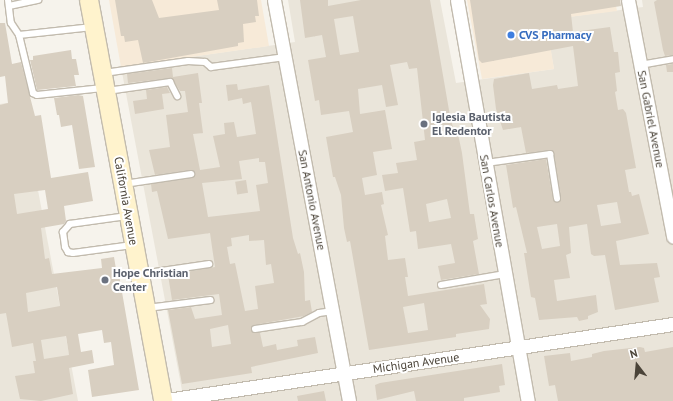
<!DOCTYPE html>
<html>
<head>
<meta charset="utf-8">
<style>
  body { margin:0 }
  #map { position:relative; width:673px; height:401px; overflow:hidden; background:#f6f3ec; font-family:"PT Sans",sans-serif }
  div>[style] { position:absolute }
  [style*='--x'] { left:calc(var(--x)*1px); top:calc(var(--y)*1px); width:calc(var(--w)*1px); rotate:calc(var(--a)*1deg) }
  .residential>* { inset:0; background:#eae5da }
  .commercial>* { inset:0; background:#f7ead8 }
  .building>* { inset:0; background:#d8cfc1; transform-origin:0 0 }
  .roads { filter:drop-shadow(1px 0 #c2bbae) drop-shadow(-1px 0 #c2bbae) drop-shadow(0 1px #c2bbae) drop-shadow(0 -1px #c2bbae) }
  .service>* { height:6px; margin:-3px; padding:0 3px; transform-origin:3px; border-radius:3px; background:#fff }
  .minor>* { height:13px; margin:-6.5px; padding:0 6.5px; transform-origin:6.5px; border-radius:6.5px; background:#fff }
  .secondary>* { height:18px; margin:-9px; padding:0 9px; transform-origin:9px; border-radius:9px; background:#fff3cd }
  .dots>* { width:11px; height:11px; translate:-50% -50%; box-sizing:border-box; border:2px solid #fff; border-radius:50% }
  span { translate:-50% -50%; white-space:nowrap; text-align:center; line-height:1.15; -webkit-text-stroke:4px #fff; paint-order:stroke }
  .shop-label { font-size:12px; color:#366cbe; font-weight:700 }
  .left { translate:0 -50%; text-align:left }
  .worship-label { font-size:12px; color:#5b616d; font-weight:700 }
  .street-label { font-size:12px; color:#4b4439 }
  .north { position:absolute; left:617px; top:345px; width:40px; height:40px; -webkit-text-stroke:3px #fff; paint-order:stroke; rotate:344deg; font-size:11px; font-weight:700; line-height:16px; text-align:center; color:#4b4439 }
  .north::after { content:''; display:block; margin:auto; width:14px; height:18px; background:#4b4439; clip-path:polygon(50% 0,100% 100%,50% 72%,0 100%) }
</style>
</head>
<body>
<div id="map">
  <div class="residential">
    <i style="clip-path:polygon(288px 0,440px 0,456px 83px,554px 69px,545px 20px,643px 7px,642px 0,673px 0,673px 401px,184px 401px,121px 67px,295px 42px)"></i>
    <i style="clip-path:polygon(21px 101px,78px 401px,0 401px,0 104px)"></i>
  </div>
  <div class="commercial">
    <i style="clip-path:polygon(109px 0,261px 0,269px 46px,121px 67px)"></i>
    <i style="clip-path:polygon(467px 0,615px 0,617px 11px,546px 20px,554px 69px,482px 79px)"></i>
  </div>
  <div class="building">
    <i style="clip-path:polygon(115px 0,152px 0,159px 18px,219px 10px,217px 0,257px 0,259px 16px,255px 16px,256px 22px,243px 24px,244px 42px,238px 43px,238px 46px,143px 63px,138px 40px,125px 42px,124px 36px,121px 36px)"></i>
    <i style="clip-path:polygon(evenodd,300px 0,328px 0,328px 6px,361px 0,430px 0,450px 116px,455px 135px,458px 134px,462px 153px,470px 214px,474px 214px,478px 239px,473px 241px,479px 274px,441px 280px,438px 266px,455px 263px,451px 244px,418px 249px,416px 231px,410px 232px,403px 188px,385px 191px,382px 175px,398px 173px,396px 163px,417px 160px,414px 142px,425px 140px,417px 68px,409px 69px,407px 62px,390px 65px,398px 105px,386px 107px,382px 85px,358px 89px,360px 114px,385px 110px,392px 149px,373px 152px,377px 175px,362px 178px,365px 195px,382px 192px,384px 204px,381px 205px,388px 235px,385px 236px,388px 260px,405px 258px,408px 277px,405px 277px,408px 296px,484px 284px,487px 304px,480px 305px,490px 319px,489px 329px,456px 334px,456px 337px,369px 350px,350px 241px,347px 242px,344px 228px,341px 195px,335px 177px,333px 177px,326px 137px,353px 132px,349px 111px,321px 115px,319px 100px,315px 101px,308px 60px,326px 57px,322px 35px,305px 38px,300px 0,353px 16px,359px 52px,340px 55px,334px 19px,353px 16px,300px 0,447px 199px,451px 218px,429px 222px,426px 204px,447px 199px,300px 0,424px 303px,428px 330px,408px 333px,403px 307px,424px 303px)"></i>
    <i style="clip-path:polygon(evenodd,470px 0,620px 0,621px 6px,571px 14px,573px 32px,610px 27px,614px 52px,618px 52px,620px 72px,615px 73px,617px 91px,615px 92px,618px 110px,623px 109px,626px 113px,636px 168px,625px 170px,629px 192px,631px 192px,632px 196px,639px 194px,649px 234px,616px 241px,620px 265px,657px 263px,660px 277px,654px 278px,659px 302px,615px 310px,605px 255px,594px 256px,591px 254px,587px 224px,569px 227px,571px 253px,566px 255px,570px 278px,554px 280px,557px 301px,596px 295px,598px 312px,588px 316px,588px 319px,579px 321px,577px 317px,539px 320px,535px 298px,531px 297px,524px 253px,527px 253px,516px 207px,513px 208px,506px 165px,546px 159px,553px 199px,558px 202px,561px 197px,554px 153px,550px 150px,526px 153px,521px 127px,503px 130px,496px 109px,493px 85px,494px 79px,529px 73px,532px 89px,557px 85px,558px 89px,578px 86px,573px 46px,482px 63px,479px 60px,470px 0,617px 202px,621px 223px,601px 226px,597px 205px,617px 202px,470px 0,557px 224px,560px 246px,542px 249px,537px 227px,557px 224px)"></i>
    <i style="clip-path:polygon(657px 0,673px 0,673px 55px,665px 56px,663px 50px,654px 2px)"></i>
    <i style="clip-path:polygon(evenodd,0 23px,5px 23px,12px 64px,21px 62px,35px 116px,41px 115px,51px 178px,88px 172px,93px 201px,64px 206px,66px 221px,64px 224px,41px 228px,45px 259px,49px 258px,52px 274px,102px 268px,101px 259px,114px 257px,116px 269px,118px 269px,139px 390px,92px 397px,88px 370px,114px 365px,111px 342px,104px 343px,102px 330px,78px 334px,81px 352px,92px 350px,94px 363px,69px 368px,73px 394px,41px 401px,20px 399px,15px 376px,35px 373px,33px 361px,36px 361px,33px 343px,12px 347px,6px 313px,0 314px,0 105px,8px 103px,5px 76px,0 77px,0 23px,45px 190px,48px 209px,17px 214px,14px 194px,45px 190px,0 23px,57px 287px,60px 306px,28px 312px,26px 293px,57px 287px,0 23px,66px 336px,69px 355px,44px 359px,41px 340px,66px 336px)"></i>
    <i style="clip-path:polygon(71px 50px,72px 59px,76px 59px,79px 75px,74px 75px,76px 86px,37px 90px,30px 60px,33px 60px,33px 56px)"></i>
    <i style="clip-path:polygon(673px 64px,673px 72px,667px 72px,666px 65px)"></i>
    <i style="clip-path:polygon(evenodd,172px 68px,173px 77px,198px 73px,202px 103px,199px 103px,203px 133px,193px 134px,200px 170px,220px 167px,213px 136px,225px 134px,224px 123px,234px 122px,237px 137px,256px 134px,251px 102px,243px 104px,242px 98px,228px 101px,226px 85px,237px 84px,238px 90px,269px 85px,293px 238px,298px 254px,300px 253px,304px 272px,305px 301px,310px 300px,312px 312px,304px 316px,254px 325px,251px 330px,254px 333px,260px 333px,263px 347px,276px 344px,277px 350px,298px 346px,297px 340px,315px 337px,318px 353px,251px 367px,252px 373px,182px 384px,168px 310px,191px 307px,195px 319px,222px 315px,219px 294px,172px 300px,168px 275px,215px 267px,212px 247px,210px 233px,168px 239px,157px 191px,152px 192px,151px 184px,192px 178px,195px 175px,191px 170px,155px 175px,149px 150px,170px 147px,166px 115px,188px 112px,185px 91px,180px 91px,172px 78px,128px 83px,127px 74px,172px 68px,259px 158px,259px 162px,265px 162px,268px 183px,256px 185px,260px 211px,208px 217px,202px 183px,242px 179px,239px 161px,259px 158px,172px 68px,249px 235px,249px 241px,264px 240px,266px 265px,271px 264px,274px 283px,255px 286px,258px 309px,245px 311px,235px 263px,230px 264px,227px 247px,232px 246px,231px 238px,249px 235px,172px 68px,228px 325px,231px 344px,212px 347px,210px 329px,228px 325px)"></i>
    <i style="clip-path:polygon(167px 87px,170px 93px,162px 94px,164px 109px,135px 114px,133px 101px,147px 99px,146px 90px)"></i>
    <i style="clip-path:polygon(78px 95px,83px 96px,95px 167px,79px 169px,72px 125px,61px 127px,59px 115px,57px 115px,54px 98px)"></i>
    <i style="left:246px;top:180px;width:13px;height:11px;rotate:81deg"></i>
    <i style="clip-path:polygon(640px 347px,644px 348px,645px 352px,673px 347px,673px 401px,558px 401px,555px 385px,549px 386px,544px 356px,570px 353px,571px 361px,592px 357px,592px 354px,604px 351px)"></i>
    <i style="clip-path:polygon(502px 364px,505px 385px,499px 386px,500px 392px,464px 398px,464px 401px,416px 401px,414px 391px,377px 400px,375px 385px,380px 383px)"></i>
    <i style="clip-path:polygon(324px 391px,326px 401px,298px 401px,297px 396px)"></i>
  </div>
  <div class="roads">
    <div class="service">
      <i style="--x:8;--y:0;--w:23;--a:83"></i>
      <i style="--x:11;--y:23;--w:14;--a:56"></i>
      <i style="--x:19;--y:35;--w:60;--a:76.4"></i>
      <i style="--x:33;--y:93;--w:4;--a:27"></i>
      <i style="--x:37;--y:95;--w:66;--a:-6.1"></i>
      <i style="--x:9;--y:6;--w:30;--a:-12"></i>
      <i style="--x:19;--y:35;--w:74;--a:-6.2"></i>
      <i style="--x:640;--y:65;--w:34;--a:-10"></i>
      <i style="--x:104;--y:73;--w:85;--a:-8.1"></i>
      <i style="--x:188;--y:61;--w:17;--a:3"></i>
      <i style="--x:205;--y:62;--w:8;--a:40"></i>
      <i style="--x:211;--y:67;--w:75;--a:-7.7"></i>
      <i style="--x:107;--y:91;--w:64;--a:-8.1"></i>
      <i style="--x:170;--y:82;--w:16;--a:63"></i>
      <i style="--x:486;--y:163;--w:65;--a:-8"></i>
      <i style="--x:550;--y:154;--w:45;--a:81"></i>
      <i style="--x:124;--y:184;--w:68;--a:-8.5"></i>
      <i style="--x:127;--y:216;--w:58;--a:172"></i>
      <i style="--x:70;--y:224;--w:11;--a:131"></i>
      <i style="--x:63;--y:232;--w:15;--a:82"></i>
      <i style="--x:65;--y:247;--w:6;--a:59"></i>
      <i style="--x:68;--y:252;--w:5;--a:11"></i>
      <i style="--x:73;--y:253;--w:60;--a:-7.7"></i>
      <i style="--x:141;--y:274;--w:69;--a:-8.4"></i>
      <i style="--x:441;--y:285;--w:65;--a:-9.8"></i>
      <i style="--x:147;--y:308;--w:64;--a:-7.1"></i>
      <i style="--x:255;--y:329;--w:48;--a:-8.5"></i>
      <i style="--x:302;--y:322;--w:19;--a:-28"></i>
      <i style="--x:319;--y:313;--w:14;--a:-8"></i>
    </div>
    <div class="minor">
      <i style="--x:274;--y:0;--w:408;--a:79.4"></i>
      <i style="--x:457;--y:0;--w:407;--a:80"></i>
      <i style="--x:628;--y:0;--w:241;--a:79.2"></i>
      <i style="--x:160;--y:401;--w:519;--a:-8.54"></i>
    </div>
    <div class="secondary">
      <i style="--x:89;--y:0;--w:408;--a:79.5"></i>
    </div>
  </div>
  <div class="dots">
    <i style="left:511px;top:35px;background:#3f7fe0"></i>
    <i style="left:424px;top:124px;background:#6b7280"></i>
    <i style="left:105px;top:280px;background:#6b7280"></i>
  </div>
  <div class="shop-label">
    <span class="left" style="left:519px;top:35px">CVS Pharmacy</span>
  </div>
  <div class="worship-label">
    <span class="left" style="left:432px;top:124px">Iglesia Bautista<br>El Redentor</span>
    <span class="left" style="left:113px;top:280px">Hope Christian<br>Center</span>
  </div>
  <div class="street-label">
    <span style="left:651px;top:119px;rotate:79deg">San Gabriel Avenue</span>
    <span style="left:312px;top:200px;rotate:79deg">San Antonio Avenue</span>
    <span style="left:126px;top:201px;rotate:80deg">California Avenue</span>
    <span style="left:492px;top:201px;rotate:80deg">San Carlos Avenue</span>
    <span style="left:416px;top:363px;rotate:-8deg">Michigan Avenue</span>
  </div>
  <div class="north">N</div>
</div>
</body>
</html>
